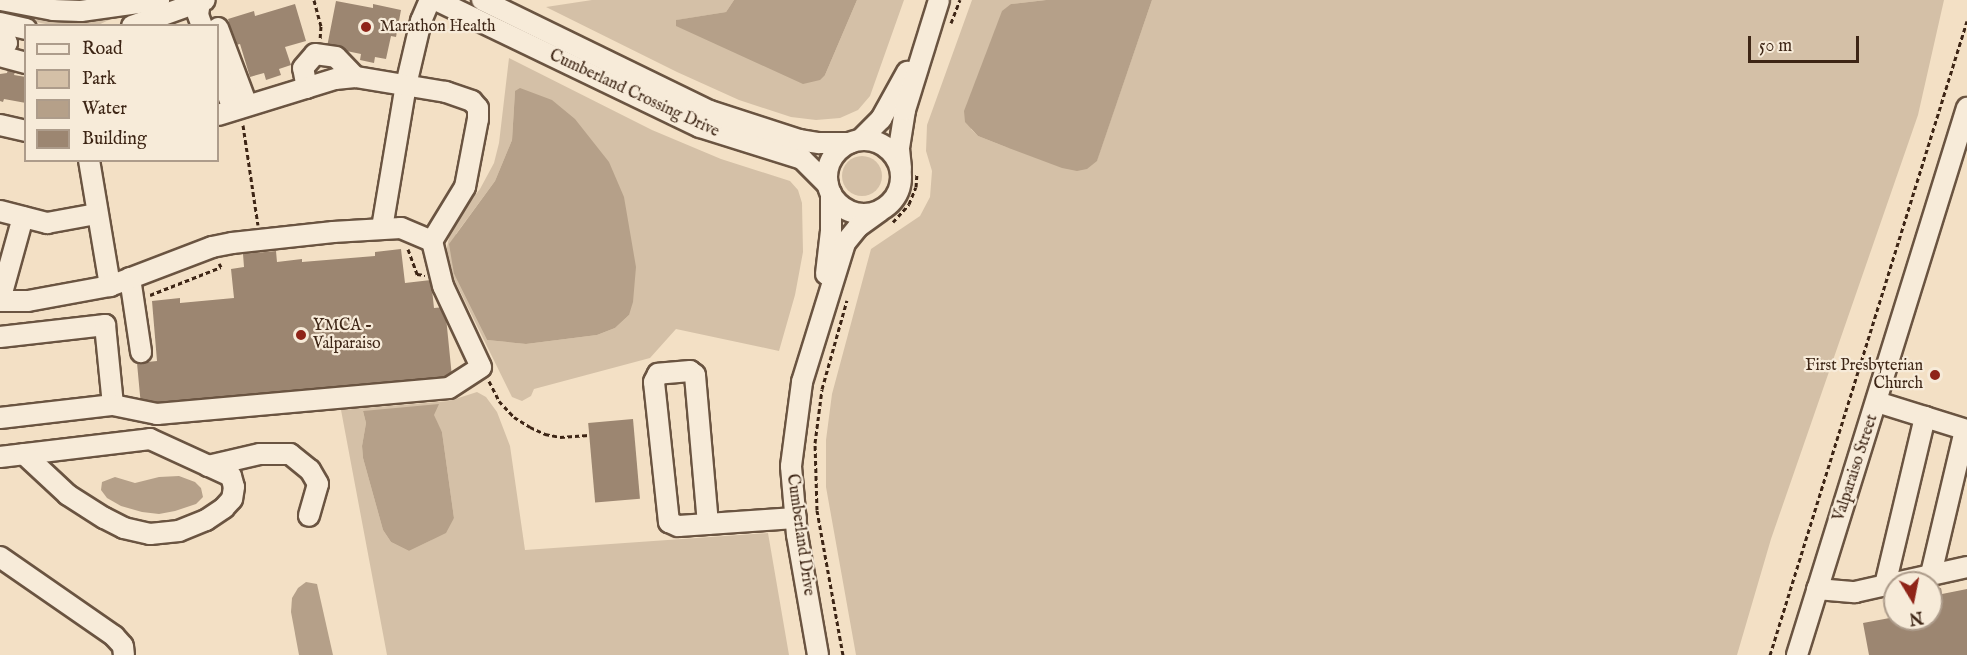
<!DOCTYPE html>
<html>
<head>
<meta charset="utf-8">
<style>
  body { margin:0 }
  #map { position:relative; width:1967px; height:655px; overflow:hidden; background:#f3e0c5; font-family:"IM FELL English",serif }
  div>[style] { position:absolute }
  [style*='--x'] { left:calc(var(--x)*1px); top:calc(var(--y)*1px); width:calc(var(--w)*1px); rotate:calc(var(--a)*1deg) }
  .green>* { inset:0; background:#d4c0a7 }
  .round { border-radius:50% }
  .water>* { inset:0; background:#b5a089 }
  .building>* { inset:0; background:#9c8671; transform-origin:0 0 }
  .path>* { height:3px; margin-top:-1.5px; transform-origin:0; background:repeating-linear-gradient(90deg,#3d2515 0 4.5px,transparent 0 7.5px) }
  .roads { filter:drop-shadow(2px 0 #6a5441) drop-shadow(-2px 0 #6a5441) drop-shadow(0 2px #6a5441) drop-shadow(0 -2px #6a5441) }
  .minor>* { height:20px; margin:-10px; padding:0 10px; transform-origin:10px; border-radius:10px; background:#f7ebd9 }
  .minor>.ring { margin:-10px; padding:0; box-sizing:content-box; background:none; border:20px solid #f7ebd9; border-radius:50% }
  .dots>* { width:16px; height:16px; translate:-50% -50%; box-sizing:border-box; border:3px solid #f7ebd9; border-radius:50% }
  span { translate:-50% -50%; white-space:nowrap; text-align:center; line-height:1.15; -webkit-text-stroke:4.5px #f7ebd9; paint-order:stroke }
  .poi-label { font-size:16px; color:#3d2515 }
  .left { translate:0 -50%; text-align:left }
  .right { translate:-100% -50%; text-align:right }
  .street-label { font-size:16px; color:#3d2515 }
  .legend { position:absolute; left:24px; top:24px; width:195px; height:138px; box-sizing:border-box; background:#f7ebd9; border:2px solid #ad9c8b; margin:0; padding:8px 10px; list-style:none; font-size:18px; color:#3d2515 }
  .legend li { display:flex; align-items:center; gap:12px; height:30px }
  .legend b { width:30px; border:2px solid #ad9c8b }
  .north { position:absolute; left:1883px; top:571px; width:60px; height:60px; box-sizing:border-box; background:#f7ebd9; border:2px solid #ad9c8b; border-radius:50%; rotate:170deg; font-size:16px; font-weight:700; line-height:24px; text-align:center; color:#3d2515 }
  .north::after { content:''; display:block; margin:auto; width:21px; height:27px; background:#8f2418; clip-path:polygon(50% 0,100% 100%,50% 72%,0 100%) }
  .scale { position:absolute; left:1748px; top:36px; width:111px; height:27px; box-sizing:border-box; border:3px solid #3d2515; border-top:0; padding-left:8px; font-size:18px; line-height:21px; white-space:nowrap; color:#3d2515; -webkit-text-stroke:4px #f7ebd9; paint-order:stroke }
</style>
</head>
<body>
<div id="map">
  <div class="green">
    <i style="clip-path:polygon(592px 0,734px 0,726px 12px,677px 20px,825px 75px,857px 0,904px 0,870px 96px,858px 110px,840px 118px,816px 120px,791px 117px,739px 100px,677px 72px,546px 7px)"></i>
    <i style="clip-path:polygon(972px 0,1046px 0,1011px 4px,971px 129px,978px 136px,1006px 147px,1097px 160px,1152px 0,1944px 0,1918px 115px,1771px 539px,1737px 655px,856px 655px,826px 487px,826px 440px,832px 394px,871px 249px,920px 216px,930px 197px,932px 171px,926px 151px,927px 125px)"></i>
    <i style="clip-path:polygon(0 8px,124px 13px,96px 26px,51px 25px,0 15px)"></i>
    <i style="clip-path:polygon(evenodd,509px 58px,652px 130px,721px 159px,790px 181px,798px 190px,802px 203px,803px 252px,795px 295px,779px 351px,676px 329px,650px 358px,534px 389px,531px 396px,522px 401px,512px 397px,448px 267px,446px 252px,452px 224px,480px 189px,494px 163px,499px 143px,509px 58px,515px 91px,629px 315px,615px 328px,597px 335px,526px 344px,487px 340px,454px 274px,456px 234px,495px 181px,512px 140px,515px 91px)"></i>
    <i class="round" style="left:842px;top:156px;width:40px;height:40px"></i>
    <i style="clip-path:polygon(evenodd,477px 392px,486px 397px,497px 412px,510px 446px,525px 550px,768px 533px,789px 655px,387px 655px,341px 410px,449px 401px,477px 392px,363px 411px,433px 415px,442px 432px,454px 518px,431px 540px,409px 551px,391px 542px,383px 530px,363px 458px,362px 446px,366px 423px,363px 411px)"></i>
  </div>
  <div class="water">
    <i style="clip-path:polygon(734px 0,857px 0,825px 75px,820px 80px,803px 84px,676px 26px,676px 20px,726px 12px)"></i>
    <i style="clip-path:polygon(1046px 0,1152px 0,1097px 161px,1087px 169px,1077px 171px,1062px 168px,1006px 147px,978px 136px,965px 122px,964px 111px,1002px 11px,1011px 4px)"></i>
    <i style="clip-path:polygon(520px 88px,552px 100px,575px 119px,609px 162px,624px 197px,636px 267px,633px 302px,629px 315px,615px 328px,597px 335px,526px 344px,487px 340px,454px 274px,449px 244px,495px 181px,512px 140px,515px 91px)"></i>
    <i style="clip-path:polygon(439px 404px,434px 415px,442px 432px,454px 518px,446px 533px,409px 551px,391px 542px,383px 530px,363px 458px,362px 446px,366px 423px,363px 411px)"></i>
    <i style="clip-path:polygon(179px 476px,195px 482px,201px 488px,203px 497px,196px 504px,175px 511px,159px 514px,142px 512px,121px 506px,107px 498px,101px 490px,102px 482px,115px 477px,135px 483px,159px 477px)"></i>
    <i style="clip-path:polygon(306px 582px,317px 584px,333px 655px,299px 655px,291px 612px,292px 598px,298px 588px)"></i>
  </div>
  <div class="building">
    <i style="clip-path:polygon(336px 1px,373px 8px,373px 4px,401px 10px,396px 37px,391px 36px,386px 59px,375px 57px,374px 63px,360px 60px,361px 54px,327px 47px)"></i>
    <i style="clip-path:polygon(295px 4px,306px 41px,285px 47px,291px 65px,279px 69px,281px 75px,266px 80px,264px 73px,250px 77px,240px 44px,236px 45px,228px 19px,254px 11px,255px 16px)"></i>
    <i style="clip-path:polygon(9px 64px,17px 66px,14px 75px,26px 77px,26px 103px,4px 99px,3px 102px,0 101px,0 74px,7px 73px)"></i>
    <i style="clip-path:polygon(401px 249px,405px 283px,431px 280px,434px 308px,445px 307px,452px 377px,141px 406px,137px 363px,157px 361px,152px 301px,180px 298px,180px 303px,234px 298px,231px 269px,244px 267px,243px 254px,276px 251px,277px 262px,302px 259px,302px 262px,375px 256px,375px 252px)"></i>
    <i style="left:633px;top:419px;width:80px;height:45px;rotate:85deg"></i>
    <i style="clip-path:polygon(1941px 588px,1942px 594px,1967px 589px,1967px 655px,1869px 655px,1863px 623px,1895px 617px,1931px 619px,1931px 590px)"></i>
  </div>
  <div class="path">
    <i style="--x:314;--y:0;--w:27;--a:75"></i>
    <i style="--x:321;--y:26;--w:13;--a:94"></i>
    <i style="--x:951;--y:23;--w:25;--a:-69"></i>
    <i style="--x:243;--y:125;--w:101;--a:81.5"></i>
    <i style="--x:893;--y:222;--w:24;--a:-48"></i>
    <i style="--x:909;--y:204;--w:18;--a:-68"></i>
    <i style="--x:916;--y:187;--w:13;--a:-86"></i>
    <i style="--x:408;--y:249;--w:27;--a:70"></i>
    <i style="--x:417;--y:274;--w:8;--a:7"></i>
    <i style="--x:150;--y:295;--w:76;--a:-21.5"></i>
    <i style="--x:221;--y:267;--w:4;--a:-117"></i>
    <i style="--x:489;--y:381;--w:22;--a:63"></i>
    <i style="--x:499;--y:401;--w:22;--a:47"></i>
    <i style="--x:514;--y:417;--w:19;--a:32"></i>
    <i style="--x:530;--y:427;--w:17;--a:25"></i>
    <i style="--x:545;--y:434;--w:15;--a:11"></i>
    <i style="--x:560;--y:437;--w:29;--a:-4"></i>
    <i style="--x:843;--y:655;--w:147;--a:-100.2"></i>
    <i style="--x:817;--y:510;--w:67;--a:-91.7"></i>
    <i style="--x:815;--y:443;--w:54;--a:-82.6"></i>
    <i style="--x:822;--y:389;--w:92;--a:-74.3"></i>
    <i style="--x:1770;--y:655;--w:664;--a:-72.74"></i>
  </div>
  <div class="roads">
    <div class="minor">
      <i style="--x:1;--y:0;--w:53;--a:10.9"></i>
      <i style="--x:53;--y:10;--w:28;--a:2"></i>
      <i style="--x:81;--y:11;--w:79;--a:-8"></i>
      <i style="--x:436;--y:0;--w:293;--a:25.7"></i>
      <i style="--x:700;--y:127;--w:107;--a:17.4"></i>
      <i style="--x:802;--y:159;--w:37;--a:45"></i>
      <i style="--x:482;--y:0;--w:254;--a:26"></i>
      <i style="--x:710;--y:111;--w:94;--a:18"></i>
      <i style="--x:799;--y:140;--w:20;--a:9"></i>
      <i style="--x:819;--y:143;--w:31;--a:0"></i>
      <i style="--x:200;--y:2;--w:13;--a:99"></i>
      <i style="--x:198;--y:15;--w:12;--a:70"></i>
      <i style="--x:0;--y:23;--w:27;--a:13"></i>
      <i style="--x:0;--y:26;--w:18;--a:68"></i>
      <i style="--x:7;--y:43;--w:13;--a:122"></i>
      <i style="--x:132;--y:26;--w:77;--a:-19.6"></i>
      <i style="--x:218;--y:28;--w:82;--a:69.4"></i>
      <i style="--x:0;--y:56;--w:27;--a:15"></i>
      <i style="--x:218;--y:68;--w:44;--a:69.9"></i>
      <i style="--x:307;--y:88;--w:20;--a:-101"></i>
      <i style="--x:303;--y:68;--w:18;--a:-49"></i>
      <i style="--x:315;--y:54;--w:21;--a:8"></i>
      <i style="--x:336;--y:57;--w:28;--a:46"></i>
      <i style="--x:0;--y:125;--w:27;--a:13"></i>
      <i style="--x:860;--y:140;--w:30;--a:-45"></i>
      <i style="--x:881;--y:119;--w:54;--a:-61"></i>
      <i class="ring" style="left:827px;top:140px;width:54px;height:54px"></i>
      <i style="--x:89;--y:160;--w:128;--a:80.5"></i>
      <i style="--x:901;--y:168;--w:20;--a:-96"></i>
      <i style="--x:899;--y:148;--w:38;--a:-81"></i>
      <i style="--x:905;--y:110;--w:115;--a:-72.8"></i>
      <i style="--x:0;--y:211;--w:49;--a:14.3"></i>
      <i style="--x:47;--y:223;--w:50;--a:-10.4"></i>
      <i style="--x:382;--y:228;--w:145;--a:-80.5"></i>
      <i style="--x:406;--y:85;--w:66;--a:-76.8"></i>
      <i style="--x:421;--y:21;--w:23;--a:-67"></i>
      <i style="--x:826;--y:274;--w:43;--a:-83.4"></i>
      <i style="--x:831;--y:231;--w:38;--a:-90"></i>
      <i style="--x:130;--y:278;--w:75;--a:81.5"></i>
      <i style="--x:0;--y:300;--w:86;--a:-74.5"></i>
      <i style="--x:0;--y:301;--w:28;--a:0"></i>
      <i style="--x:28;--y:301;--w:83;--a:-10.4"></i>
      <i style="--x:110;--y:286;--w:109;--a:-20.9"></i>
      <i style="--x:212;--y:247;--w:20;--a:-11"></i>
      <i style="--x:232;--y:243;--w:102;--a:-6.2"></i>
      <i style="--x:333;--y:232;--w:68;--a:-3.4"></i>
      <i style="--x:401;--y:228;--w:34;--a:23"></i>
      <i style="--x:0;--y:337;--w:106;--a:-6.5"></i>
      <i style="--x:105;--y:325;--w:80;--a:84.3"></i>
      <i style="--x:1877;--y:402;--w:94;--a:17.3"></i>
      <i style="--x:0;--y:418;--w:114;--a:-6.6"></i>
      <i style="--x:113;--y:405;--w:45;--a:11.6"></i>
      <i style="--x:157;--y:414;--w:293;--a:-5.1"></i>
      <i style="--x:449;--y:388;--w:38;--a:-33"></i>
      <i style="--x:481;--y:367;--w:89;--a:-115.1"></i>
      <i style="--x:443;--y:286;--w:46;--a:-103.7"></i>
      <i style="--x:432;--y:241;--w:63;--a:-58.6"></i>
      <i style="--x:465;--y:187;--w:69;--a:-79.2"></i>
      <i style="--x:478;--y:119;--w:11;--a:-90"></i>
      <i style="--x:478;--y:108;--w:9;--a:-131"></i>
      <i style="--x:472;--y:101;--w:28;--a:-161"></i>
      <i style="--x:446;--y:92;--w:92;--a:-170.6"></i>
      <i style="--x:355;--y:77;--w:20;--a:174"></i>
      <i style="--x:335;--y:79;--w:122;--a:162.9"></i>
      <i style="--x:0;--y:457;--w:151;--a:-6.8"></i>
      <i style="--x:150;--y:439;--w:89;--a:24.6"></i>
      <i style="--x:231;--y:476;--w:11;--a:75"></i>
      <i style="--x:234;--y:487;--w:12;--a:99"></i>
      <i style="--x:232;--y:499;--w:12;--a:132"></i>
      <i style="--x:224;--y:508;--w:22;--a:146"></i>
      <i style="--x:206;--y:520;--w:29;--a:158"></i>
      <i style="--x:179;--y:531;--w:29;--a:174"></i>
      <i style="--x:150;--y:534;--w:27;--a:-167"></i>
      <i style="--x:124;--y:528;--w:22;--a:-153"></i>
      <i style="--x:104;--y:518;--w:43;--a:-147.4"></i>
      <i style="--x:68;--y:495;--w:60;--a:-137"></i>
      <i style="--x:208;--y:466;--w:53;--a:-13"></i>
      <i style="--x:260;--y:454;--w:30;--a:0"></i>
      <i style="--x:290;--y:454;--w:26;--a:39"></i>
      <i style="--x:310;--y:470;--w:16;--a:60"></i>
      <i style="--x:318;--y:484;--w:33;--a:106"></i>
      <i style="--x:708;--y:524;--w:150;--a:-95"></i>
      <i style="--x:695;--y:375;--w:6;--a:-141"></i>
      <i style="--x:690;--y:371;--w:32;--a:175"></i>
      <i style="--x:658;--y:374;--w:9;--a:117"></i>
      <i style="--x:654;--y:382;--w:141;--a:83.9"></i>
      <i style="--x:669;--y:522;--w:10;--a:24"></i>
      <i style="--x:678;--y:526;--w:118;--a:-3.9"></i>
      <i style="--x:0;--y:557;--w:139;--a:34.7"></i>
      <i style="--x:114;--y:636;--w:13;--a:48"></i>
      <i style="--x:123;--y:646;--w:9;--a:84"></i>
      <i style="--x:1931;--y:574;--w:148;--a:-76.7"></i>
      <i style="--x:1895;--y:583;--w:74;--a:-12.5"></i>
      <i style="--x:1885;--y:585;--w:173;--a:-76.6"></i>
      <i style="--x:1817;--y:589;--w:38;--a:5"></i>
      <i style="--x:1855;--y:592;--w:41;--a:-12.7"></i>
      <i style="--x:818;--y:655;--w:122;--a:-99.9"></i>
      <i style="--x:797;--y:535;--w:69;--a:-95"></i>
      <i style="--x:791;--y:466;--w:85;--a:-82.5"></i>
      <i style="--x:802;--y:382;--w:145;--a:-72.8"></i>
      <i style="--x:845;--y:243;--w:21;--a:-51"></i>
      <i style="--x:858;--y:227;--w:27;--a:-36"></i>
      <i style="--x:1797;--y:655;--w:573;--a:-72.74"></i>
    </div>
  </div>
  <div class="dots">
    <i style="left:366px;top:27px;background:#8f2418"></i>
    <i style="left:301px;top:335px;background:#8f2418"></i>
    <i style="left:1935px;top:375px;background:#8f2418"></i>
  </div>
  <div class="poi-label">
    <span class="left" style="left:380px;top:27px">Marathon Health</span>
    <span class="left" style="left:313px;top:335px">YMCA -<br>Valparaiso</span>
    <span class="right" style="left:1923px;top:375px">First Presbyterian<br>Church</span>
  </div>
  <div class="street-label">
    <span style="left:634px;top:94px;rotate:25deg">Cumberland Crossing Drive</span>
    <span style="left:1856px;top:468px;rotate:-72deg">Valparaiso Street</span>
    <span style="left:800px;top:535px;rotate:82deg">Cumberland Drive</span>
  </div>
  <ul class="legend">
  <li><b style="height:8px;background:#f7ebd9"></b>Road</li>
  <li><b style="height:16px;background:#d4c0a7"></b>Park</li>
  <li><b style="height:16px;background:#b5a089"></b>Water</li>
  <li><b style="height:16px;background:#9c8671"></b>Building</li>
  </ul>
  <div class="north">N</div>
  <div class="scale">50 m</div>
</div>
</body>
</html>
